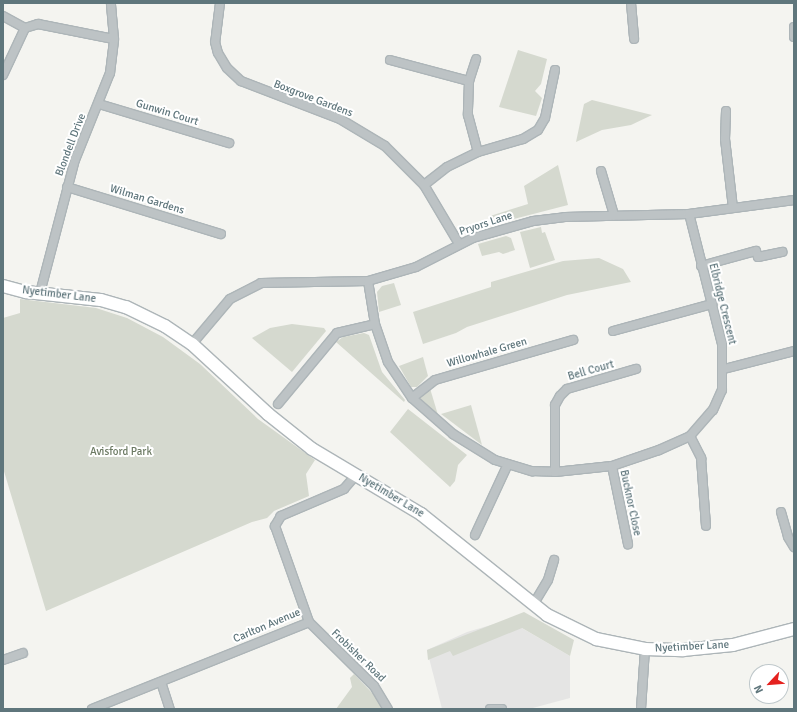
<!DOCTYPE html>
<html>
<head>
<meta charset="utf-8">
<style>
  body { margin:0 }
  #map { position:relative; width:797px; height:712px; overflow:hidden; background:#f4f4f0; font-family:Signika,sans-serif }
  div>[style] { position:absolute }
  [style*='--x'] { left:calc(var(--x)*1px); top:calc(var(--y)*1px); width:calc(var(--w)*1px); rotate:calc(var(--a)*1deg) }
  .built>* { inset:0; background:#e5e5e4 }
  .green>* { inset:0; background:#d5d9cf }
  .roads { filter:drop-shadow(1px 0 #adb5b8) drop-shadow(-1px 0 #adb5b8) drop-shadow(0 1px #adb5b8) drop-shadow(0 -1px #adb5b8) }
  .street>* { height:8px; margin:-4px; padding:0 4px; transform-origin:4px; border-radius:4px; background:#bdc3c5 }
  .secondary>* { height:12px; margin:-6px; padding:0 6px; transform-origin:6px; border-radius:6px; background:#fff }
  span { translate:-50% -50%; white-space:nowrap; text-align:center; line-height:1.15; -webkit-text-stroke:4px #fff; paint-order:stroke }
  .street-label { font-size:11px; color:#5f767c }
  .park-label { font-size:11px; color:#6b7962 }
  .frame { position:absolute; inset:0; border:4px solid #5f767c; pointer-events:none }
  .north { position:absolute; left:749px; top:664px; width:40px; height:40px; box-sizing:border-box; background:#fff; border:1px solid #bfc8cb; border-radius:50%; rotate:244deg; font-size:11px; font-weight:700; line-height:16px; text-align:center; color:#5f767c }
  .north::after { content:''; display:block; margin:auto; width:14px; height:18px; background:#e5221f; clip-path:polygon(50% 0,100% 100%,50% 72%,0 100%) }
</style>
</head>
<body>
<div id="map">
  <div class="built">
    <i style="clip-path:polygon(508px 620px,570px 656px,570px 698px,529px 709px,442px 709px,427px 650px,467px 632px)"></i>
  </div>
  <div class="green">
    <i style="clip-path:polygon(518px 50px,547px 59px,541px 84px,535px 91px,542px 98px,536px 116px,499px 107px)"></i>
    <i style="clip-path:polygon(592px 100px,652px 115px,631px 125px,602px 130px,576px 142px,584px 104px)"></i>
    <i style="clip-path:polygon(558px 165px,568px 205px,491px 225px,490px 216px,528px 204px,524px 186px)"></i>
    <i style="clip-path:polygon(541px 227px,542px 233px,545px 232px,555px 260px,530px 268px,520px 232px)"></i>
    <i style="clip-path:polygon(506px 236px,511px 238px,515px 250px,503px 254px,499px 252px,482px 256px,478px 244px)"></i>
    <i style="clip-path:polygon(599px 258px,623px 269px,631px 282px,567px 295px,467px 327px,456px 333px,423px 344px,413px 312px,491px 287px,491px 282px,563px 261px)"></i>
    <i style="clip-path:polygon(394px 283px,401px 305px,379px 312px,377px 292px,382px 286px)"></i>
    <i style="clip-path:polygon(20px 299px,96px 308px,127px 318px,163px 337px,200px 364px,258px 419px,315px 460px,306px 474px,309px 496px,274px 511px,267px 518px,252px 522px,46px 611px,3px 468px,3px 318px,20px 313px)"></i>
    <i style="clip-path:polygon(292px 324px,324px 328px,326px 331px,292px 372px,252px 338px,270px 328px)"></i>
    <i style="clip-path:polygon(364px 333px,369px 335px,382px 372px,405px 400px,404px 402px,336px 342px,343px 337px)"></i>
    <i style="clip-path:polygon(423px 357px,428px 376px,417px 387px,411px 387px,399px 366px)"></i>
    <i style="clip-path:polygon(429px 385px,438px 415px,420px 399px)"></i>
    <i style="clip-path:polygon(471px 405px,482px 445px,441px 414px)"></i>
    <i style="clip-path:polygon(408px 409px,467px 455px,458px 465px,455px 481px,450px 487px,390px 432px)"></i>
    <i style="clip-path:polygon(524px 612px,574px 640px,570px 656px,522px 628px,453px 656px,450px 651px,428px 660px,427px 650px)"></i>
    <i style="clip-path:polygon(354px 674px,376px 697px,383px 709px,336px 709px,352px 687px,350px 678px)"></i>
  </div>
  <div class="roads">
    <div class="street">
      <i style="--x:220;--y:3;--w:39;--a:97"></i>
      <i style="--x:215;--y:42;--w:11;--a:75"></i>
      <i style="--x:218;--y:53;--w:17;--a:59"></i>
      <i style="--x:227;--y:68;--w:19;--a:43"></i>
      <i style="--x:241;--y:81;--w:106;--a:21"></i>
      <i style="--x:340;--y:119;--w:52;--a:31"></i>
      <i style="--x:385;--y:146;--w:55;--a:45"></i>
      <i style="--x:424;--y:185;--w:69;--a:59.3"></i>
      <i style="--x:631;--y:3;--w:36;--a:85"></i>
      <i style="--x:3;--y:16;--w:25;--a:29"></i>
      <i style="--x:794;--y:27;--w:10;--a:90"></i>
      <i style="--x:390;--y:60;--w:82;--a:14.9"></i>
      <i style="--x:469;--y:81;--w:34;--a:92"></i>
      <i style="--x:468;--y:115;--w:38;--a:75"></i>
      <i style="--x:3;--y:75;--w:52;--a:-64.9"></i>
      <i style="--x:25;--y:28;--w:14;--a:-17"></i>
      <i style="--x:38;--y:24;--w:77;--a:11.2"></i>
      <i style="--x:469;--y:81;--w:23;--a:-72"></i>
      <i style="--x:99;--y:104;--w:136;--a:16.7"></i>
      <i style="--x:726;--y:111;--w:28;--a:92"></i>
      <i style="--x:725;--y:139;--w:69;--a:83.4"></i>
      <i style="--x:601;--y:171;--w:46;--a:73.5"></i>
      <i style="--x:424;--y:185;--w:29;--a:-38"></i>
      <i style="--x:447;--y:167;--w:34;--a:-26"></i>
      <i style="--x:478;--y:152;--w:47;--a:-16.1"></i>
      <i style="--x:523;--y:139;--w:17;--a:-31"></i>
      <i style="--x:538;--y:130;--w:14;--a:-60"></i>
      <i style="--x:545;--y:118;--w:49;--a:-78.2"></i>
      <i style="--x:67;--y:187;--w:161;--a:17"></i>
      <i style="--x:701;--y:266;--w:57;--a:-15.3"></i>
      <i style="--x:756;--y:251;--w:6;--a:72"></i>
      <i style="--x:758;--y:257;--w:25;--a:-12"></i>
      <i style="--x:368;--y:281;--w:44;--a:80.8"></i>
      <i style="--x:375;--y:324;--w:40;--a:71.1"></i>
      <i style="--x:388;--y:362;--w:43;--a:56.3"></i>
      <i style="--x:412;--y:398;--w:55;--a:41.3"></i>
      <i style="--x:453;--y:434;--w:49;--a:31.8"></i>
      <i style="--x:495;--y:460;--w:39;--a:17"></i>
      <i style="--x:532;--y:471;--w:23;--a:2"></i>
      <i style="--x:555;--y:472;--w:57;--a:-6"></i>
      <i style="--x:612;--y:466;--w:50;--a:-18.8"></i>
      <i style="--x:659;--y:450;--w:34;--a:-24"></i>
      <i style="--x:690;--y:436;--w:35;--a:-49"></i>
      <i style="--x:713;--y:410;--w:22;--a:-66"></i>
      <i style="--x:722;--y:390;--w:46;--a:-90"></i>
      <i style="--x:722;--y:344;--w:134;--a:-104.2"></i>
      <i style="--x:40;--y:293;--w:138;--a:-75.3"></i>
      <i style="--x:75;--y:160;--w:94;--a:-68.1"></i>
      <i style="--x:110;--y:73;--w:34;--a:-83"></i>
      <i style="--x:114;--y:39;--w:36;--a:-95"></i>
      <i style="--x:613;--y:331;--w:103;--a:-15.3"></i>
      <i style="--x:192;--y:344;--w:59;--a:-49.8"></i>
      <i style="--x:230;--y:299;--w:35;--a:-27"></i>
      <i style="--x:261;--y:283;--w:107;--a:-1.1"></i>
      <i style="--x:368;--y:281;--w:50;--a:-16.3"></i>
      <i style="--x:416;--y:267;--w:64;--a:-27"></i>
      <i style="--x:473;--y:238;--w:62;--a:-15.8"></i>
      <i style="--x:533;--y:221;--w:32;--a:-7"></i>
      <i style="--x:565;--y:217;--w:124;--a:-1.4"></i>
      <i style="--x:689;--y:214;--w:106;--a:-7.6"></i>
      <i style="--x:724;--y:369;--w:72;--a:-14.4"></i>
      <i style="--x:412;--y:398;--w:29;--a:-38"></i>
      <i style="--x:435;--y:380;--w:144;--a:-16.2"></i>
      <i style="--x:278;--y:404;--w:92;--a:-50.3"></i>
      <i style="--x:337;--y:333;--w:39;--a:-13"></i>
      <i style="--x:690;--y:436;--w:25;--a:63"></i>
      <i style="--x:701;--y:458;--w:68;--a:85.8"></i>
      <i style="--x:612;--y:466;--w:80;--a:78.4"></i>
      <i style="--x:555;--y:472;--w:67;--a:-90"></i>
      <i style="--x:555;--y:405;--w:10;--a:-61"></i>
      <i style="--x:560;--y:396;--w:10;--a:-45"></i>
      <i style="--x:567;--y:389;--w:72;--a:-16.2"></i>
      <i style="--x:356;--y:475;--w:18;--a:131"></i>
      <i style="--x:344;--y:489;--w:69;--a:156.8"></i>
      <i style="--x:281;--y:516;--w:12;--a:121"></i>
      <i style="--x:275;--y:526;--w:102;--a:70.5"></i>
      <i style="--x:309;--y:622;--w:91;--a:44.6"></i>
      <i style="--x:374;--y:686;--w:27;--a:59"></i>
      <i style="--x:781;--y:512;--w:26;--a:74"></i>
      <i style="--x:788;--y:537;--w:12;--a:59"></i>
      <i style="--x:475;--y:535;--w:78;--a:-65.1"></i>
      <i style="--x:533;--y:605;--w:29;--a:-59"></i>
      <i style="--x:548;--y:580;--w:21;--a:-73"></i>
      <i style="--x:3;--y:660;--w:21;--a:-19"></i>
      <i style="--x:161;--y:682;--w:28;--a:72"></i>
      <i style="--x:92;--y:709;--w:234;--a:-21.8"></i>
      <i style="--x:490;--y:709;--w:12;--a:0"></i>
      <i style="--x:641;--y:709;--w:60;--a:-86.2"></i>
    </div>
    <div class="secondary">
      <i style="--x:3;--y:286;--w:24;--a:15"></i>
      <i style="--x:26;--y:292;--w:75;--a:6.1"></i>
      <i style="--x:101;--y:300;--w:26;--a:16"></i>
      <i style="--x:126;--y:307;--w:43;--a:26"></i>
      <i style="--x:165;--y:326;--w:32;--a:34"></i>
      <i style="--x:192;--y:344;--w:103;--a:42.6"></i>
      <i style="--x:268;--y:414;--w:56;--a:38.5"></i>
      <i style="--x:312;--y:449;--w:127;--a:30.8"></i>
      <i style="--x:421;--y:514;--w:161;--a:38.7"></i>
      <i style="--x:547;--y:615;--w:55;--a:26.1"></i>
      <i style="--x:596;--y:639;--w:50;--a:11.5"></i>
      <i style="--x:645;--y:649;--w:38;--a:2"></i>
      <i style="--x:683;--y:650;--w:50;--a:-5.7"></i>
      <i style="--x:733;--y:645;--w:63;--a:-14.7"></i>
    </div>
  </div>
  <div class="street-label">
    <span style="left:313px;top:99px;rotate:21deg">Boxgrove Gardens</span>
    <span style="left:167px;top:113px;rotate:17deg">Gunwin Court</span>
    <span style="left:71px;top:145px;rotate:-69deg">Blondell Drive</span>
    <span style="left:147px;top:200px;rotate:17deg">Wilman Gardens</span>
    <span style="left:486px;top:224px;rotate:-18deg">Pryors Lane</span>
    <span style="left:59px;top:295px;rotate:7deg">Nyetimber Lane</span>
    <span style="left:722px;top:304px;rotate:76deg">Elbridge Crescent</span>
    <span style="left:487px;top:353px;rotate:-16deg">Willowhale Green</span>
    <span style="left:591px;top:371px;rotate:-16deg">Bell Court</span>
    <span style="left:391px;top:496px;rotate:31deg">Nyetimber Lane</span>
    <span style="left:630px;top:503px;rotate:78deg">Bucknor Close</span>
    <span style="left:267px;top:626px;rotate:-23deg">Carlton Avenue</span>
    <span style="left:692px;top:647px;rotate:-3deg">Nyetimber Lane</span>
    <span style="left:358px;top:656px;rotate:44deg">Frobisher Road</span>
  </div>
  <div class="park-label">
    <span style="left:121px;top:452px">Avisford Park</span>
  </div>
  <div class="frame"></div>
  <div class="north">N</div>
</div>
</body>
</html>
